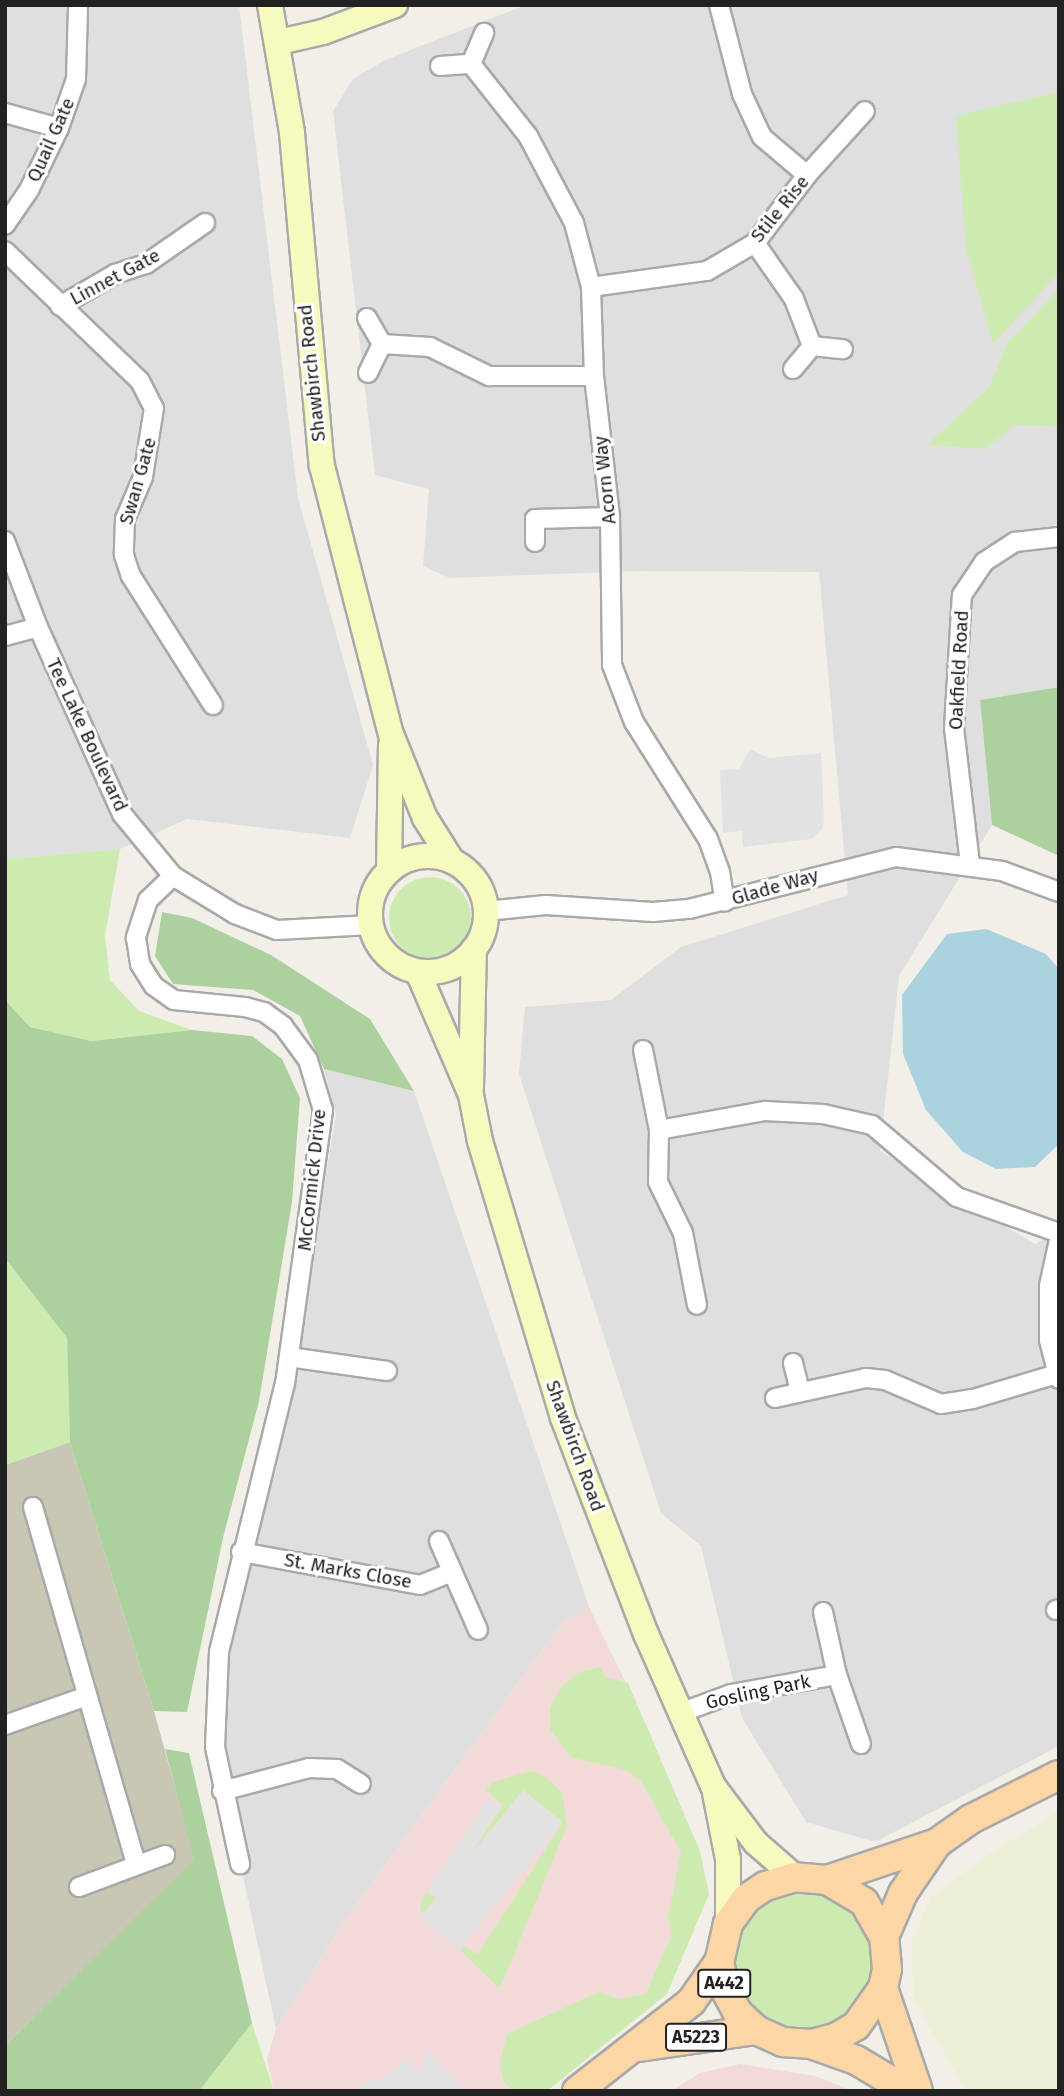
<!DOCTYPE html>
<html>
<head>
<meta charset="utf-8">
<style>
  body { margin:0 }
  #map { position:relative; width:1064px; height:2096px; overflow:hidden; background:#f2efe9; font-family:"Fira Sans",sans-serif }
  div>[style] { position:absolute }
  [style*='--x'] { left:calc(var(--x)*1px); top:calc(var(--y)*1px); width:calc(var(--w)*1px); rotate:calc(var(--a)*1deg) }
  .residential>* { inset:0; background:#e0dfdf }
  .commercial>* { inset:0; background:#f2dad9 }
  .construction>* { inset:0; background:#c7c7b4 }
  .farmland>* { inset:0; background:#eef0d5 }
  .grass>* { inset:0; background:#cdebb0 }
  .round { border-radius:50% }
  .forest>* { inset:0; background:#add19e }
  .parking>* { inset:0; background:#e2e2e2; transform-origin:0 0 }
  .water>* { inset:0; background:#aad3df }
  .roads { filter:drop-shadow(2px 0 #a9a9a9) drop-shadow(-2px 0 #a9a9a9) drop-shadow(0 2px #a9a9a9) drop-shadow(0 -2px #a9a9a9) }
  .minor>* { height:18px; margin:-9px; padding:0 9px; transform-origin:9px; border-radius:9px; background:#fff }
  .secondary>* { height:24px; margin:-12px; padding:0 12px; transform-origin:12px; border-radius:12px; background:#f7fabf }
  .secondary>.ring { margin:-12px; padding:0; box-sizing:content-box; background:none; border:24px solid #f7fabf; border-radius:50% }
  .primary>* { height:28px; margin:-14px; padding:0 14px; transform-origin:14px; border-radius:14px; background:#fcd6a4 }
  span { translate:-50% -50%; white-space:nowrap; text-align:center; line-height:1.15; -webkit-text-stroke:6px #fff; paint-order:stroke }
  .shield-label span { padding:2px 5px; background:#fff; border:2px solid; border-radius:5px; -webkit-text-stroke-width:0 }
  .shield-label { font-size:18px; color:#222; font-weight:700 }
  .street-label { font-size:19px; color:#222 }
  .frame { position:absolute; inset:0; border:7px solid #222; pointer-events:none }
</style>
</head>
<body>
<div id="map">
  <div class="residential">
    <i style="clip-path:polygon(5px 5px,239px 5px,298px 498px,373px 765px,350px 838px,187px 819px,120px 849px,5px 859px)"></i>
    <i style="clip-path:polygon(526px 5px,1059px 5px,1059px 687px,980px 700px,992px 825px,899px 976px,880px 1151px,1035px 1244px,1059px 1232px,1059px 1746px,875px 1842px,806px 1822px,742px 1718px,701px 1546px,661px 1513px,519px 1074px,525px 1007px,611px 1000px,681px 947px,848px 895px,819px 572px,641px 571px,450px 578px,423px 566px,429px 489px,375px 475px,333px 111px,353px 79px,385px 60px)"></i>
    <i style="clip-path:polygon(324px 1069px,414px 1091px,589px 1607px,562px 1623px,346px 1919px,276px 2029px,215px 1747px,242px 1562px,276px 1472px,336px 1115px)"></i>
  </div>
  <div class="commercial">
    <i style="clip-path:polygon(589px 1607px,650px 1733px,697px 1860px,665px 1994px,545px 2091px,274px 2091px,267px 2059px,276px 2029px,346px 1919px,562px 1623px)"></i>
    <i style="clip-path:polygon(740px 2064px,815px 2076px,853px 2091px,671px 2091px,700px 2073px)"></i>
  </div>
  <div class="construction">
    <i style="clip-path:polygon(70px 1442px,154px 1711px,195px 1860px,5px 2046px,5px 1465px)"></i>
  </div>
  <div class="farmland">
    <i style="clip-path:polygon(1059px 1811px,1059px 2091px,966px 2091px,914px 2000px,911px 1943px,931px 1897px,985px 1857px)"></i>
  </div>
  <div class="grass">
    <i style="clip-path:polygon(1059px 92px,1059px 272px,993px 344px,966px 248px,956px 116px)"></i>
    <i style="clip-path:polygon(1059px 289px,1059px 426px,1014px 425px,985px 449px,927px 445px,990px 386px,1007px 343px)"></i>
    <i style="clip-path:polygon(120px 849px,105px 936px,110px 980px,139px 1011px,192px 1030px,91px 1041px,30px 1027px,5px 1000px,5px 859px)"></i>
    <i class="round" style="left:389px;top:877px;width:82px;height:82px"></i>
    <i style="clip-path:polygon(5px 1258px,67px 1338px,70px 1442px,5px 1465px)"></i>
    <i style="clip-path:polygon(601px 1667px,605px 1677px,628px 1683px,700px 1851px,709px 1894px,667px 1994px,547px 2091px,514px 2091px,504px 2082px,500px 2065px,507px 2034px,599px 1992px,617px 1999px,646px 1994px,672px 1934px,668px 1918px,681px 1852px,641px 1781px,626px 1770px,570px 1757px,550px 1729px,550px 1708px,562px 1686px,580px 1672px)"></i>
    <i style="clip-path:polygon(531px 1771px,548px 1778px,562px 1793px,567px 1826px,501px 1986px,497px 1986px,461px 1951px,463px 1946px,478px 1954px,563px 1822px,523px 1791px,434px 1928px,420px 1910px,421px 1901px,426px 1892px,441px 1901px,503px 1805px,486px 1790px,493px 1782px)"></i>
    <i class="round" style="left:735px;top:1891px;width:138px;height:138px"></i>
    <i style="clip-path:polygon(252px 2023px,274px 2091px,199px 2091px)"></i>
  </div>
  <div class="forest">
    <i style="clip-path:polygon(1059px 687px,1059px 856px,992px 825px,980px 700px)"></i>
    <i style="clip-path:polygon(162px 912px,192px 918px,271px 955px,370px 1019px,414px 1091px,324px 1069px,300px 1016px,253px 990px,173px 984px,155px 956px)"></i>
    <i style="clip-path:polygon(5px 1000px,30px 1027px,91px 1041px,192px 1030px,252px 1036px,282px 1059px,300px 1098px,292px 1202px,259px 1401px,223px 1538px,187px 1712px,154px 1711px,70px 1442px,67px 1338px,5px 1258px)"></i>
    <i style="clip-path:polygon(165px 1749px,189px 1753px,252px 2023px,199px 2091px,5px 2091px,5px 2046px,194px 1860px)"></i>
  </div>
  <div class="parking">
    <i style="clip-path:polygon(750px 749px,769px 758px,821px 753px,824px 817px,823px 828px,812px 839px,743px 847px,742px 831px,723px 833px,720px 770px,739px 769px)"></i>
    <i style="left:523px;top:1790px;width:51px;height:164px;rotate:39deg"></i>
    <i style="left:491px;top:1797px;width:14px;height:114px;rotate:34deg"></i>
    <i style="clip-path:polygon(428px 2050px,466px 2091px,362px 2091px,360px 2083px,382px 2080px,407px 2059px,417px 2073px)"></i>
  </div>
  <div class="water">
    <i style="clip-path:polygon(986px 929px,1046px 954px,1059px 969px,1059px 1144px,1035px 1167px,996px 1169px,963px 1152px,926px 1110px,903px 1054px,902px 995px,947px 934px)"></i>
  </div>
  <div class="roads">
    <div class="minor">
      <i style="--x:719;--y:5;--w:92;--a:75.5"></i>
      <i style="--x:742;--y:94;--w:47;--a:65.1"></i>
      <i style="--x:762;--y:137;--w:59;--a:40.2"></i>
      <i style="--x:471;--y:64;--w:92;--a:51.6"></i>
      <i style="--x:528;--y:136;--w:98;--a:62.1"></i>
      <i style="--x:574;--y:223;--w:66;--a:75.1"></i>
      <i style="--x:591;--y:287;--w:89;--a:88.1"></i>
      <i style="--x:594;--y:376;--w:142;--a:83.5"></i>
      <i style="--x:610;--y:517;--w:148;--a:89.2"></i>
      <i style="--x:612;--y:665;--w:61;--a:68.9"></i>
      <i style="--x:634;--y:722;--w:138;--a:57.7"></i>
      <i style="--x:708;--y:839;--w:35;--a:70"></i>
      <i style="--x:720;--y:872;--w:30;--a:81"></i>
      <i style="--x:440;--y:66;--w:31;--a:-4"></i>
      <i style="--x:471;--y:64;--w:34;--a:-67"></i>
      <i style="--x:5;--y:113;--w:56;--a:15.5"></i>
      <i style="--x:5;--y:225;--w:42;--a:-55.6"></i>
      <i style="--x:29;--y:190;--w:69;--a:-64.2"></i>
      <i style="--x:59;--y:128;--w:52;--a:-70.9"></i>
      <i style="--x:76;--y:79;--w:73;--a:-88.4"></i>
      <i style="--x:755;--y:243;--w:68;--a:55.1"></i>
      <i style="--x:794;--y:299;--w:50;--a:69"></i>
      <i style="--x:5;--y:251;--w:187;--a:43.9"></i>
      <i style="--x:140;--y:381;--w:30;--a:63"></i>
      <i style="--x:154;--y:408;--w:70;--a:99.1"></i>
      <i style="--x:143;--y:477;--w:46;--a:113.2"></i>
      <i style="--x:125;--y:519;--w:36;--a:92"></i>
      <i style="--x:124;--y:555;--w:22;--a:72"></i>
      <i style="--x:131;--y:576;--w:153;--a:57.6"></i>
      <i style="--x:591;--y:287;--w:117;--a:-7.9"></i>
      <i style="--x:707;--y:271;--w:56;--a:-30.3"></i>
      <i style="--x:755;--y:243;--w:86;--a:-52.6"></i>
      <i style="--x:807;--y:175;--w:86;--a:-47.8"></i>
      <i style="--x:60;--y:306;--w:64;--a:-30.2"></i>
      <i style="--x:115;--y:274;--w:33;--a:-18"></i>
      <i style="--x:146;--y:264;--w:72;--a:-34.8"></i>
      <i style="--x:367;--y:318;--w:30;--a:60"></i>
      <i style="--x:382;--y:344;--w:32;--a:116"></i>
      <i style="--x:382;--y:344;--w:48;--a:3.6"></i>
      <i style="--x:430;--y:347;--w:66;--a:26.2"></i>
      <i style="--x:489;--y:376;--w:105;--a:0"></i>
      <i style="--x:793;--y:369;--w:30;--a:-50"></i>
      <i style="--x:812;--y:346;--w:31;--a:6"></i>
      <i style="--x:5;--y:541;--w:92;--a:69"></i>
      <i style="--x:38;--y:627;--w:205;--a:65.8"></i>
      <i style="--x:122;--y:814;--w:80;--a:50.6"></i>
      <i style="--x:173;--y:876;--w:73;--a:31.5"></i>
      <i style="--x:235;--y:914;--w:45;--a:20.9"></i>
      <i style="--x:277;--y:930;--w:94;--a:-3"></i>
      <i style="--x:535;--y:542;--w:23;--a:-90"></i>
      <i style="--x:535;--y:519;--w:75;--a:-1.5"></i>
      <i style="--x:5;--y:636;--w:34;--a:-15"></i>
      <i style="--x:970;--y:864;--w:137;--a:-96.7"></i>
      <i style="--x:954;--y:728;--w:133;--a:-86.6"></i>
      <i style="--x:962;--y:595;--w:40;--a:-56"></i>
      <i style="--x:984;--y:562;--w:37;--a:-33"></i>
      <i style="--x:1015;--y:542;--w:44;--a:-6.5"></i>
      <i style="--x:173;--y:876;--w:35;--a:136"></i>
      <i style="--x:148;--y:900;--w:40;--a:108"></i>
      <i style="--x:136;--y:938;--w:26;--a:81"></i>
      <i style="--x:140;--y:964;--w:26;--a:58"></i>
      <i style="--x:154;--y:986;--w:24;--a:35"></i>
      <i style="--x:174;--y:1000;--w:71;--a:5.6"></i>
      <i style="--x:245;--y:1007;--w:20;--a:15"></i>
      <i style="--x:264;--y:1012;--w:24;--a:36"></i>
      <i style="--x:283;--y:1026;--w:42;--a:53.7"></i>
      <i style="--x:308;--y:1060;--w:52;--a:73.3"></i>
      <i style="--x:323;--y:1110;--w:276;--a:97.9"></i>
      <i style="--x:285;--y:1383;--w:277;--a:103.8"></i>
      <i style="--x:219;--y:1652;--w:95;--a:92.4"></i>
      <i style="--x:215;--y:1747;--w:120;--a:77.9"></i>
      <i style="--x:486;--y:911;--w:60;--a:-5.7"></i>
      <i style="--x:546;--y:905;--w:107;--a:3.7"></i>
      <i style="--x:653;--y:912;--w:36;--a:-5"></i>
      <i style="--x:689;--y:909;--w:213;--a:-14.1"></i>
      <i style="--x:896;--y:857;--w:107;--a:7.5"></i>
      <i style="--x:1002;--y:871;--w:61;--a:20.2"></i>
      <i style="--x:643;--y:1050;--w:82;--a:78.7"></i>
      <i style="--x:659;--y:1130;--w:52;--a:91.1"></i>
      <i style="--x:658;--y:1182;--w:57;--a:63.9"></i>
      <i style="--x:683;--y:1233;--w:73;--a:79"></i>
      <i style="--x:659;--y:1130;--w:108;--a:-10.2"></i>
      <i style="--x:765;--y:1111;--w:58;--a:3"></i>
      <i style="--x:823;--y:1114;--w:50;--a:12.7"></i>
      <i style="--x:872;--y:1125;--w:111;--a:40.3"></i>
      <i style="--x:957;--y:1197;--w:108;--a:19.4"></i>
      <i style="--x:1059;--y:1240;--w:47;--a:102.3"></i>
      <i style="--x:1049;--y:1286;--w:54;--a:90"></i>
      <i style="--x:1049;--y:1340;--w:40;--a:75.6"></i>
      <i style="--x:289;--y:1357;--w:99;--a:8.1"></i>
      <i style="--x:793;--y:1363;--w:30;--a:76"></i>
      <i style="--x:775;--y:1398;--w:93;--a:-12.4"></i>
      <i style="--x:866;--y:1378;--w:19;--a:6"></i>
      <i style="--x:885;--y:1380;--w:61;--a:23.2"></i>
      <i style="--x:941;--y:1404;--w:32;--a:-9"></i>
      <i style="--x:973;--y:1399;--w:88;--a:-16.6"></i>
      <i style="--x:33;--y:1507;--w:373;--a:73.9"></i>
      <i style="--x:439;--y:1541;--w:97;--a:66.3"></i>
      <i style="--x:241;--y:1552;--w:182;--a:10.4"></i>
      <i style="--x:420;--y:1585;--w:35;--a:-22"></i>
      <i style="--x:1056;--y:1610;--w:3;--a:-18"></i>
      <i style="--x:823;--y:1612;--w:65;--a:77.5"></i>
      <i style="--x:837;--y:1675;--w:73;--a:70.8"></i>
      <i style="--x:680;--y:1713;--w:54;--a:-20.4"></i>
      <i style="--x:731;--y:1694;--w:108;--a:-10.2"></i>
      <i style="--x:5;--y:1725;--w:87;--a:-19.5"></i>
      <i style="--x:222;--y:1791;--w:90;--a:-14.8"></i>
      <i style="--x:309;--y:1768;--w:28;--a:2"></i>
      <i style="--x:337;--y:1769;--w:28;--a:32"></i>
      <i style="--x:79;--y:1887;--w:92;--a:-20.4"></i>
    </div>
    <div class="secondary">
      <i style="--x:270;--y:5;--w:130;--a:80.2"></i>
      <i style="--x:292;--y:133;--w:334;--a:84.9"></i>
      <i style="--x:322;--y:466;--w:277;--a:75.6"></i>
      <i style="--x:391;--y:734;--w:91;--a:68"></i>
      <i style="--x:425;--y:818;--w:51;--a:57.9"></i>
      <i style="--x:279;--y:42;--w:45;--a:-12.8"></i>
      <i style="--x:323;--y:32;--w:77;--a:-20.6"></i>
      <i class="ring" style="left:370px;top:856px;width:92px;height:92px"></i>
      <i style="--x:389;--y:871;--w:126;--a:-89.1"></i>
      <i style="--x:418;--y:972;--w:134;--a:66.7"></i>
      <i style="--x:471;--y:1095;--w:47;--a:78.9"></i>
      <i style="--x:480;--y:1141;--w:289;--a:73.3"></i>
      <i style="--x:563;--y:1418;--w:231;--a:69"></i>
      <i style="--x:646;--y:1634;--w:166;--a:66.2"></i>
      <i style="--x:713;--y:1786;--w:71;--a:53"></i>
      <i style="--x:756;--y:1843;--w:52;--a:41.1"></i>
      <i style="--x:471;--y:1087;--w:138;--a:-88.8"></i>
      <i style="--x:715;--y:1793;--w:67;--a:78.9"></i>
      <i style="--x:728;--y:1859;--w:65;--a:90"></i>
    </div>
    <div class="primary">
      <i style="--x:827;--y:1880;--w:116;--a:-18.6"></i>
      <i style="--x:937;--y:1843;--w:42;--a:-35.2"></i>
      <i style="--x:971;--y:1819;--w:98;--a:-26.6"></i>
      <i style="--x:884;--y:1937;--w:40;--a:-119.7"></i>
      <i style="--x:864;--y:1902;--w:43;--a:-149.3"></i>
      <i style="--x:827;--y:1880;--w:32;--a:-175"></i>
      <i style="--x:795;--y:1877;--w:31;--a:163"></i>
      <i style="--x:765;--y:1886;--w:23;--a:146"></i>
      <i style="--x:746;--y:1899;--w:31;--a:126"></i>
      <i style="--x:728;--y:1924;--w:39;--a:103"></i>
      <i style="--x:719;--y:1962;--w:28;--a:77"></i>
      <i style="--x:725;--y:1989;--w:27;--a:62"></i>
      <i style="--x:738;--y:2013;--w:25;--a:43"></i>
      <i style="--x:756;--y:2030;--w:30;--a:24"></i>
      <i style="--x:783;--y:2042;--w:28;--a:4"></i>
      <i style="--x:811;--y:2044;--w:25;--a:-14"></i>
      <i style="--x:835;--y:2038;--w:24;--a:-30"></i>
      <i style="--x:856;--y:2026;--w:47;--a:-54.6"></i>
      <i style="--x:883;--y:1988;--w:19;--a:-78"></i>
      <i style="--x:887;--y:1969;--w:32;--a:-95"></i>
      <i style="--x:884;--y:1937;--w:48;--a:-66.6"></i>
      <i style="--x:903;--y:1893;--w:60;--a:-55.8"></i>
      <i style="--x:883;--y:1988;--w:109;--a:71.2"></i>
      <i style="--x:811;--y:2044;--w:48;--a:19.6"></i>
      <i style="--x:856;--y:2060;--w:61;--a:30.8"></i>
      <i style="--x:639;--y:2047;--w:118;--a:-8.3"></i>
      <i style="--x:577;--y:2091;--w:145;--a:-38"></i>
      <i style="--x:691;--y:2002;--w:49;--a:-55"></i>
    </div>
  </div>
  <div class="shield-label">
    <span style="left:724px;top:1983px">A442</span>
    <span style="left:696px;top:2037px">A5223</span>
  </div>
  <div class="street-label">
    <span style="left:51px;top:140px;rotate:-66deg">Quail Gate</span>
    <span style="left:780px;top:209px;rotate:-51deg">Stile Rise</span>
    <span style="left:115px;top:277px;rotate:-28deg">Linnet Gate</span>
    <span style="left:312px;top:373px;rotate:-96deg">Shawbirch Road</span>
    <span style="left:605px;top:480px;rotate:-96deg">Acorn Way</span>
    <span style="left:138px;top:481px;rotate:-74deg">Swan Gate</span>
    <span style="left:959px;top:670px;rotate:-87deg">Oakfield Road</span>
    <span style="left:87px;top:735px;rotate:65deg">Tee Lake Boulevard</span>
    <span style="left:775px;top:887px;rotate:-16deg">Glade Way</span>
    <span style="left:312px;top:1180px;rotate:-84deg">McCormick Drive</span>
    <span style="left:575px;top:1446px;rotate:70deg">Shawbirch Road</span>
    <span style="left:348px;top:1571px;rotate:10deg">St. Marks Close</span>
    <span style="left:758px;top:1692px;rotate:-12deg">Gosling Park</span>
  </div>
  <div class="frame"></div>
</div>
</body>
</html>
